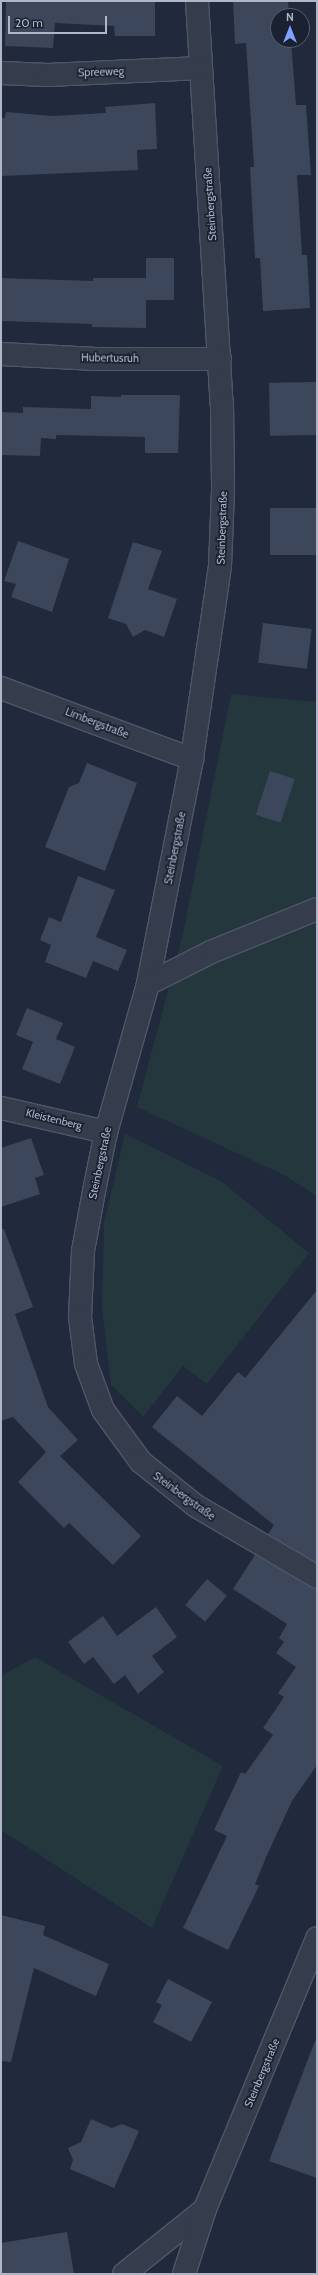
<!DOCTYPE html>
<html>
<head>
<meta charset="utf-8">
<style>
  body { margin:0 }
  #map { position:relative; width:318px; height:2275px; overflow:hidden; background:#21293c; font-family:Cabin,sans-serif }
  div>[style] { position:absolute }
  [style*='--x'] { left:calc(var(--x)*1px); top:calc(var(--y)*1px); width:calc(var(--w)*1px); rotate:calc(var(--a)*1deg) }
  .green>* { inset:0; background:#23373d }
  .building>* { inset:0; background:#3c475b; transform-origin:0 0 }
  .roads { filter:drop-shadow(1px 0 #505667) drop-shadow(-1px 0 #505667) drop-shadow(0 1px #505667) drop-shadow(0 -1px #505667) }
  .minor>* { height:22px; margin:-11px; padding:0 11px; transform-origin:11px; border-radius:11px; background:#353c4c }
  span { translate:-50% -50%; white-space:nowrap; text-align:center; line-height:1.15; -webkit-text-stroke:3.5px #1a2131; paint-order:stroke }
  .street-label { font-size:11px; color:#b0b6c8 }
  .frame { position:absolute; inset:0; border:2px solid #b0b6c8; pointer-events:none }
  .north { position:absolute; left:270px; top:8px; width:40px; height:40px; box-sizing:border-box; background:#1a2131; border:1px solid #565d6d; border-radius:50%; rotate:0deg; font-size:11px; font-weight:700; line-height:16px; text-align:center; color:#b0b6c8 }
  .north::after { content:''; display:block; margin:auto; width:14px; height:18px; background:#7ea2fe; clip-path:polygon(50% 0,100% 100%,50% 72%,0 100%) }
  .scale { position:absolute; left:8px; top:16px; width:99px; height:18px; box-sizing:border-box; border:2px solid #b0b6c8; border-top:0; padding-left:5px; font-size:12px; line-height:14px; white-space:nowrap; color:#b0b6c8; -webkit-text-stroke:3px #1a2131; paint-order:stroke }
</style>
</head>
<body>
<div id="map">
  <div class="green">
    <i style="clip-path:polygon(231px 694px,317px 702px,317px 1196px,284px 1175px,137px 1107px,182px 938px)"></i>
    <i style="clip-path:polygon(125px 1134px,221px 1181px,309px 1253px,207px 1384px,183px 1366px,143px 1417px,111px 1385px,102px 1308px,104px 1223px)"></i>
    <i style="clip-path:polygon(35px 1657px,223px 1766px,152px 1928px,1px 1830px,1px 1676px)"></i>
  </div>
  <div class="building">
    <i style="clip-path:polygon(6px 1px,155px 1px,155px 36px,115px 36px,114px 26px,55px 23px,53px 48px,5px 46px)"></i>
    <i style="clip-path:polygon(233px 1px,288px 1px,289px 16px,278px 16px,278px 40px,291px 40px,296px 105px,306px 105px,311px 175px,297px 175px,302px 255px,307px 255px,310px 308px,263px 311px,260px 258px,255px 258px,250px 167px,254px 167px,246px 43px,235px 44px)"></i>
    <i style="clip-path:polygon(155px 103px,157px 149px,137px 150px,138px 170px,1px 176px,1px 118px,5px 118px,6px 112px,52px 116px,106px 113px,105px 107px)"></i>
    <i style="clip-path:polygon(146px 258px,174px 258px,174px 300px,146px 300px,146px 328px,92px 327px,92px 324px,1px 321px,1px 278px,93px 281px,93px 278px,146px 278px)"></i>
    <i style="left:316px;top:382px;width:53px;height:47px;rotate:89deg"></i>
    <i style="clip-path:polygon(121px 395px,180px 395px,178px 453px,145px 453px,145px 437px,56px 435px,56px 439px,41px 438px,40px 456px,1px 455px,1px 412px,23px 413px,23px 407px,91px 409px,91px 396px,121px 397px)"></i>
    <i style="left:317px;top:508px;width:47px;height:47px;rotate:90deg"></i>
    <i style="clip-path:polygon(18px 541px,69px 559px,52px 612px,11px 597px,16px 584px,4px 581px)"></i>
    <i style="clip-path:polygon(133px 542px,162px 551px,148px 589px,177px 599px,164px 637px,145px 630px,133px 637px,126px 624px,108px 618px)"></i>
    <i style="left:263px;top:623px;width:49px;height:40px;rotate:7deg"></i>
    <i style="clip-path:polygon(87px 763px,137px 783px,105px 871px,45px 847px,69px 787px,79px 783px)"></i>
    <i style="left:270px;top:771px;width:26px;height:46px;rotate:18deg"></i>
    <i style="clip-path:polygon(78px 876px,115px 890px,96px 937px,127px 950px,118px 971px,93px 961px,86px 978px,45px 962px,51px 945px,40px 940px,49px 917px,61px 922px)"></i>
    <i style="clip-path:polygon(27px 1008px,63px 1023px,56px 1039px,75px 1047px,60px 1084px,22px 1069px,33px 1042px,16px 1035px)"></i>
    <i style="clip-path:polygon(31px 1138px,44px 1175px,35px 1178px,40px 1194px,1px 1207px,1px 1148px)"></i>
    <i style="clip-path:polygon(1px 1229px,4px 1229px,33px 1307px,15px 1314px,48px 1407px,78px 1440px,60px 1456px,141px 1536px,113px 1565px,69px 1523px,64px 1528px,18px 1482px,46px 1452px,13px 1417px,1px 1421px)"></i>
    <i style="clip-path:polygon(317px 1290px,317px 1563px,268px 1534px,274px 1525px,152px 1427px,177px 1396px,202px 1416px,238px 1372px,245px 1378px)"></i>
    <i style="clip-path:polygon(255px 1555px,317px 1589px,317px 1765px,292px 1801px,267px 1855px,255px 1884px,259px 1886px,228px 1950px,183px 1928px,227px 1836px,214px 1830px,241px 1772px,245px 1774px,273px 1735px,263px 1728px,284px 1697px,278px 1693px,296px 1667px,276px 1653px,284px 1642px,279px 1638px,287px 1624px,233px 1589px)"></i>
    <i style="left:207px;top:1579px;width:26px;height:34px;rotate:40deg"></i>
    <i style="clip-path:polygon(156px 1607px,177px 1637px,152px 1656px,164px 1672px,138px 1694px,125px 1675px,114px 1684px,93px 1657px,84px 1664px,68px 1642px,103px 1616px,117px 1636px)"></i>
    <i style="clip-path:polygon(1px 1915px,45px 1926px,43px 1935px,109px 1964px,96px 1996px,34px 1968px,11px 2062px,1px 2061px)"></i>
    <i style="clip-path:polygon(168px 1979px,212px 2002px,191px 2042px,153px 2022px,162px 2005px,156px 2002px)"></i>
    <i style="clip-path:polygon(315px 2041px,317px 2042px,317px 2178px,269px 2161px)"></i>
    <i style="clip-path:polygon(91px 2119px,112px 2128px,122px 2124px,139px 2131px,114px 2188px,70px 2169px,73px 2160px,68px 2148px,81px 2142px)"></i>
    <i style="clip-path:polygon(67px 2232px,74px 2274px,1px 2274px,1px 2243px)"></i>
  </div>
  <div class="roads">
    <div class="minor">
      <i style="--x:197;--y:1;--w:404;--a:86.5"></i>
      <i style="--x:222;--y:404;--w:87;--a:89.3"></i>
      <i style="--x:223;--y:491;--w:75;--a:92.3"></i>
      <i style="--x:220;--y:566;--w:195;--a:98.3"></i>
      <i style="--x:192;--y:759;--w:229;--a:101.1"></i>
      <i style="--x:148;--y:984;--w:154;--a:105.8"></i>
      <i style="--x:106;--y:1132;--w:55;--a:101.5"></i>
      <i style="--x:95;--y:1186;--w:66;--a:100.5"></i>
      <i style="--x:83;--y:1251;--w:66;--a:92.6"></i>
      <i style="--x:80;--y:1317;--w:47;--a:82.7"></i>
      <i style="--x:86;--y:1364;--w:49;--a:69.7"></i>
      <i style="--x:103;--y:1410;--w:64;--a:53.8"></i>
      <i style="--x:141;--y:1462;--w:70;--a:38.7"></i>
      <i style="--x:196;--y:1506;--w:140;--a:30.4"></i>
      <i style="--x:1;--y:73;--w:47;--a:2.4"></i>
      <i style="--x:48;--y:75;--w:153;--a:-2.6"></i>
      <i style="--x:1;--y:354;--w:95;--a:3"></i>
      <i style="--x:96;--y:359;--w:124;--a:0"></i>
      <i style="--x:1;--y:688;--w:204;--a:20.4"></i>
      <i style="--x:148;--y:984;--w:71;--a:-26.9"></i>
      <i style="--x:211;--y:952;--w:114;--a:-22.1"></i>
      <i style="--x:1;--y:1108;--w:108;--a:12.9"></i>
      <i style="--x:124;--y:2274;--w:104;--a:-38.7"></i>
      <i style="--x:184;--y:2274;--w:68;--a:-72.1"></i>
      <i style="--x:205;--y:2209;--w:293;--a:-67.5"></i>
    </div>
  </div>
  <div class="street-label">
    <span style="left:101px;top:72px;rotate:-2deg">Spreeweg</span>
    <span style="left:210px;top:204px;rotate:-94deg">Steinbergstraße</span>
    <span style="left:110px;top:358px;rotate:1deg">Hubertusruh</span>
    <span style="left:222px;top:528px;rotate:-88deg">Steinbergstraße</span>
    <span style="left:97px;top:723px;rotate:21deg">Limbergstraße</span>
    <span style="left:175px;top:848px;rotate:-79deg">Steinbergstraße</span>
    <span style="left:54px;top:1119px;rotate:14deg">Kleistenberg</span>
    <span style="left:100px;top:1163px;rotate:-78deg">Steinbergstraße</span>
    <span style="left:184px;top:1496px;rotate:36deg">Steinbergstraße</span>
    <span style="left:262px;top:2073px;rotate:-67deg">Steinbergstraße</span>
  </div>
  <div class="frame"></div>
  <div class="north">N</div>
  <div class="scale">20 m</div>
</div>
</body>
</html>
